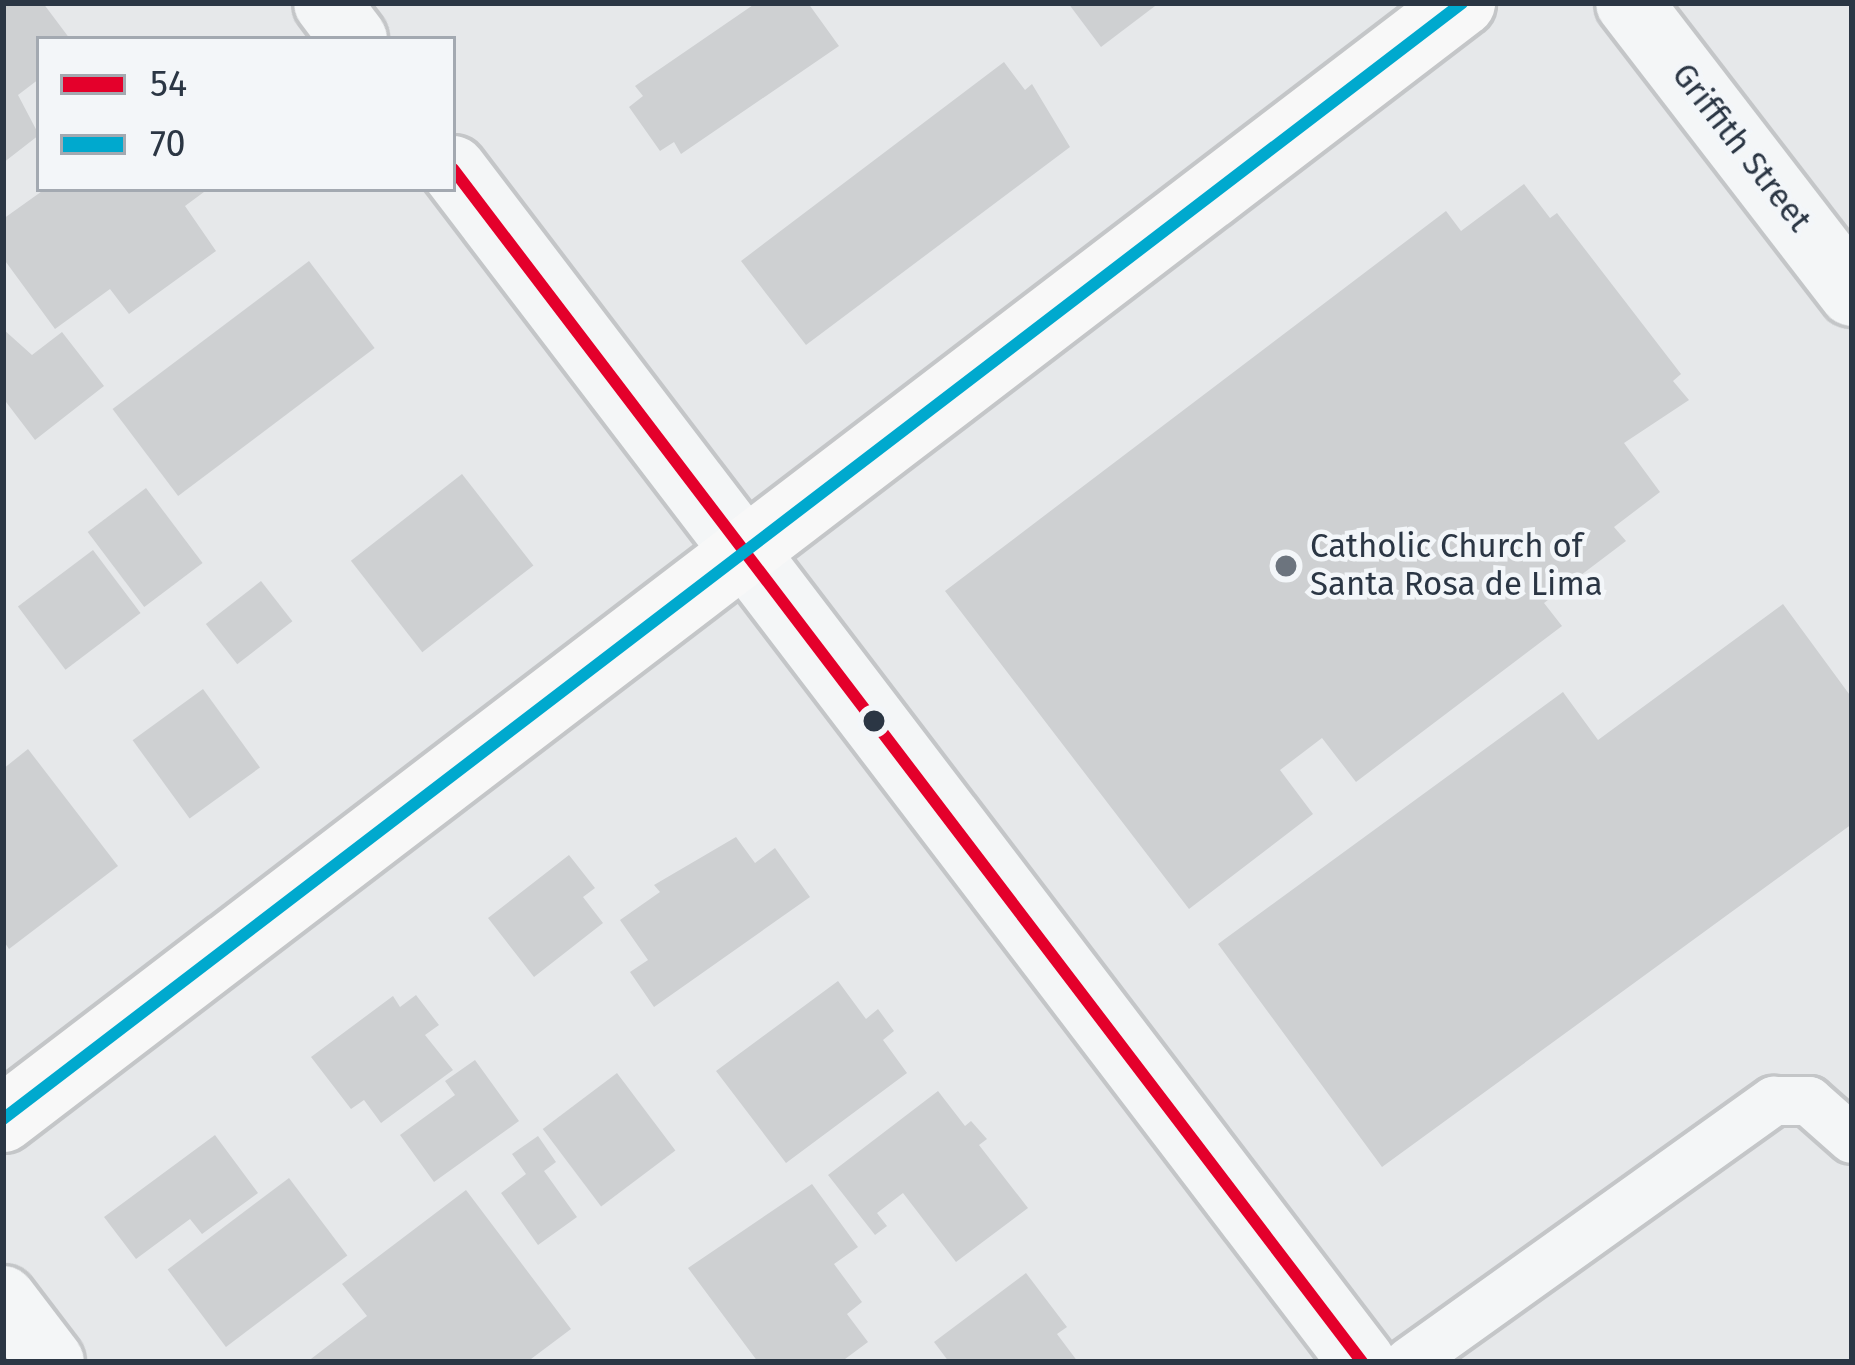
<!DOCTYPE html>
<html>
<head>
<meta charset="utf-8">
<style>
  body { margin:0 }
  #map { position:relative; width:1855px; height:1365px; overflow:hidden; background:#e6e8ea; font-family:"Fira Sans",sans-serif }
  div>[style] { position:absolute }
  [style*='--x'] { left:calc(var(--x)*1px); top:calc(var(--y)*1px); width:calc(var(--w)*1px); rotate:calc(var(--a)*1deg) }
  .building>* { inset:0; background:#ced0d2; transform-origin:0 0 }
  .roads { filter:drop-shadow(3px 0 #c4c6c8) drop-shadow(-3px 0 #c4c6c8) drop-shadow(0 3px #c4c6c8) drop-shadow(0 -3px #c4c6c8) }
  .service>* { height:48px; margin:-24px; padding:0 24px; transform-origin:24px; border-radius:24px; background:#f4f6f7 }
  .minor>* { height:66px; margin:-33px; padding:0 33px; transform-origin:33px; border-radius:33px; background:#f4f6f7 }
  .secondary>* { height:66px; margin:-33px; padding:0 33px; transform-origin:33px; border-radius:33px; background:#f8f8f8 }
  .bus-1>* { height:12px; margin:-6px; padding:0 6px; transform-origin:6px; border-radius:6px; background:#e4002b }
  .bus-2>* { height:12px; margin:-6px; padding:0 6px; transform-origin:6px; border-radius:6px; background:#00a9ce }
  .dots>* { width:33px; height:33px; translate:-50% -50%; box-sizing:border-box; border:6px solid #f3f6f9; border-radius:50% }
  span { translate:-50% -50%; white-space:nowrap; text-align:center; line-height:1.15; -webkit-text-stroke:9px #f3f6f9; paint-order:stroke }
  .street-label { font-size:33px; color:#2b3644 }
  .poi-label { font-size:33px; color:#2b3644 }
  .left { translate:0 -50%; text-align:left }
  .frame { position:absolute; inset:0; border:6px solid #2b3644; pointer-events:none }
  .legend { position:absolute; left:36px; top:36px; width:420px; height:156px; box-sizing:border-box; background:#f3f6f9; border:3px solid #a3a9b1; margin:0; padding:15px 21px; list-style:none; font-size:36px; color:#2b3644 }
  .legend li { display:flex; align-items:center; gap:24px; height:60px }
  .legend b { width:60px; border:3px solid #a3a9b1 }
</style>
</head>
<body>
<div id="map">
  <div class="building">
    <i style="clip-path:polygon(3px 3px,43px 3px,70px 39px,39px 39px,39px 79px,18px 95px,39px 135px,3px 163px)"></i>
    <i style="clip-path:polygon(756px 3px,808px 3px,839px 46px,681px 154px,674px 142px,660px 151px,629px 107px,643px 96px,635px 86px)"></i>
    <i style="clip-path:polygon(1068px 3px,1159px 3px,1101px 47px)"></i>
    <i style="clip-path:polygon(1004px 62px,1025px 90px,1032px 84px,1070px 147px,806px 345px,741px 261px)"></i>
    <i style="clip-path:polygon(1524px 184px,1550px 218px,1557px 213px,1681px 374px,1673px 381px,1689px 400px,1624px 443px,1660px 492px,1614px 527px,1626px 541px,1544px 603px,1562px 626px,1356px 782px,1322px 738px,1280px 770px,1313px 814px,1189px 909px,945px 591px,1446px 211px,1461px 231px)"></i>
    <i style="clip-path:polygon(45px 189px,208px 189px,185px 206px,216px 251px,129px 314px,110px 289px,55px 329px,3px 258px,3px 219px)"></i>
    <i style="left:309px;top:261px;width:109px;height:246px;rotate:53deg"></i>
    <i style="clip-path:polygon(3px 329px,32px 355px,62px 332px,104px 386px,35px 440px,3px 398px)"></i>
    <i style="left:462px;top:474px;width:116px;height:141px;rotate:52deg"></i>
    <i style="left:146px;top:488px;width:94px;height:73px;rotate:53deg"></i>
    <i style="left:93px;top:550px;width:79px;height:94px;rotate:53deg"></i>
    <i style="left:261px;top:581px;width:51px;height:70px;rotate:52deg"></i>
    <i style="clip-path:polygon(1783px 604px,1852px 698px,1852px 824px,1382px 1167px,1218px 944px,1563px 692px,1598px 740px)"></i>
    <i style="left:203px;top:689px;width:97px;height:87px;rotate:54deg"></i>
    <i style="clip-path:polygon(28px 749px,118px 866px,9px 949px,3px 940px,3px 769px)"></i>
    <i style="clip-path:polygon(736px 837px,755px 863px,775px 848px,810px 897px,654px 1007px,630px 972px,648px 960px,620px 920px,660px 892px,654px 885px)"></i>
    <i style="clip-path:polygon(569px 855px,595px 888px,583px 897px,603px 923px,534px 977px,488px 918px)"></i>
    <i style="clip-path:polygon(838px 981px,866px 1019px,878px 1009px,894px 1031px,883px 1040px,907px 1073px,786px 1163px,716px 1071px)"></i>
    <i style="clip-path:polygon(416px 995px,439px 1025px,425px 1035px,453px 1070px,381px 1123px,364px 1100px,351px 1109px,311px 1057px,393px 996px,400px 1007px)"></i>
    <i style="clip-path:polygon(475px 1060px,519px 1121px,434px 1182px,400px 1135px,455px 1095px,445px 1081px)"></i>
    <i style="left:617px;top:1073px;width:97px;height:93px;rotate:53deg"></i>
    <i style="clip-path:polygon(938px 1091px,965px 1126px,971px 1121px,987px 1139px,979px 1145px,1028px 1208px,956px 1262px,903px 1193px,877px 1213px,887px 1226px,875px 1235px,828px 1175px)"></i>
    <i style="clip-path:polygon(215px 1135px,258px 1193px,202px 1234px,190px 1219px,136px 1259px,104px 1217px)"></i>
    <i style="clip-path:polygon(538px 1136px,556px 1162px,544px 1171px,577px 1217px,538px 1245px,501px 1193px,526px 1174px,512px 1154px)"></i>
    <i style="left:289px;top:1178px;width:97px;height:152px;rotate:53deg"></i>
    <i style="clip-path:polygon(812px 1184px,858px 1247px,834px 1264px,862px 1302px,847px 1314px,868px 1342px,841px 1362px,758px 1362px,688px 1268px)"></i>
    <i style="clip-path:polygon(466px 1190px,571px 1329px,527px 1362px,307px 1362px,367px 1316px,342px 1284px)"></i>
    <i style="clip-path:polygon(1026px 1273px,1067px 1327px,1057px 1334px,1078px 1362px,949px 1362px,934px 1342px)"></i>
  </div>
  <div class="roads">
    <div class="service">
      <i style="--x:1409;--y:1362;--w:449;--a:-35.6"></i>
      <i style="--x:1774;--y:1101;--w:35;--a:0"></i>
      <i style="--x:1809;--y:1101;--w:57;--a:41.5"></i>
    </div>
    <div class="minor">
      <i style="--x:327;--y:3;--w:45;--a:53.1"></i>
      <i style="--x:1629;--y:3;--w:366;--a:52.4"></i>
      <i style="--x:453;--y:169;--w:1500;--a:52.69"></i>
      <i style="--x:3;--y:1299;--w:79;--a:52.7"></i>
    </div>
    <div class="secondary">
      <i style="--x:3;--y:1119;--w:1837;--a:-37.41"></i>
    </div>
  </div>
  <div class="bus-1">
    <i style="--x:453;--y:169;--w:1500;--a:52.69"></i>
  </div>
  <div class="bus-2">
    <i style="--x:3;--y:1119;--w:1837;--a:-37.41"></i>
  </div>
  <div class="dots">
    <i style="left:1286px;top:566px;background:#6c747e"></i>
    <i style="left:874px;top:721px;background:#2b3644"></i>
  </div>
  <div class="street-label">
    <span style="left:1741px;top:148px;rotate:52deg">Griffith Street</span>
  </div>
  <div class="poi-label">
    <span class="left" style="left:1310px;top:566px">Catholic Church of<br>Santa Rosa de Lima</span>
  </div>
  <div class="frame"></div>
  <ul class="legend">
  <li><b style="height:15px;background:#e4002b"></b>54</li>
  <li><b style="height:15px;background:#00a9ce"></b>70</li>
  </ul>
</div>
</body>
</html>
